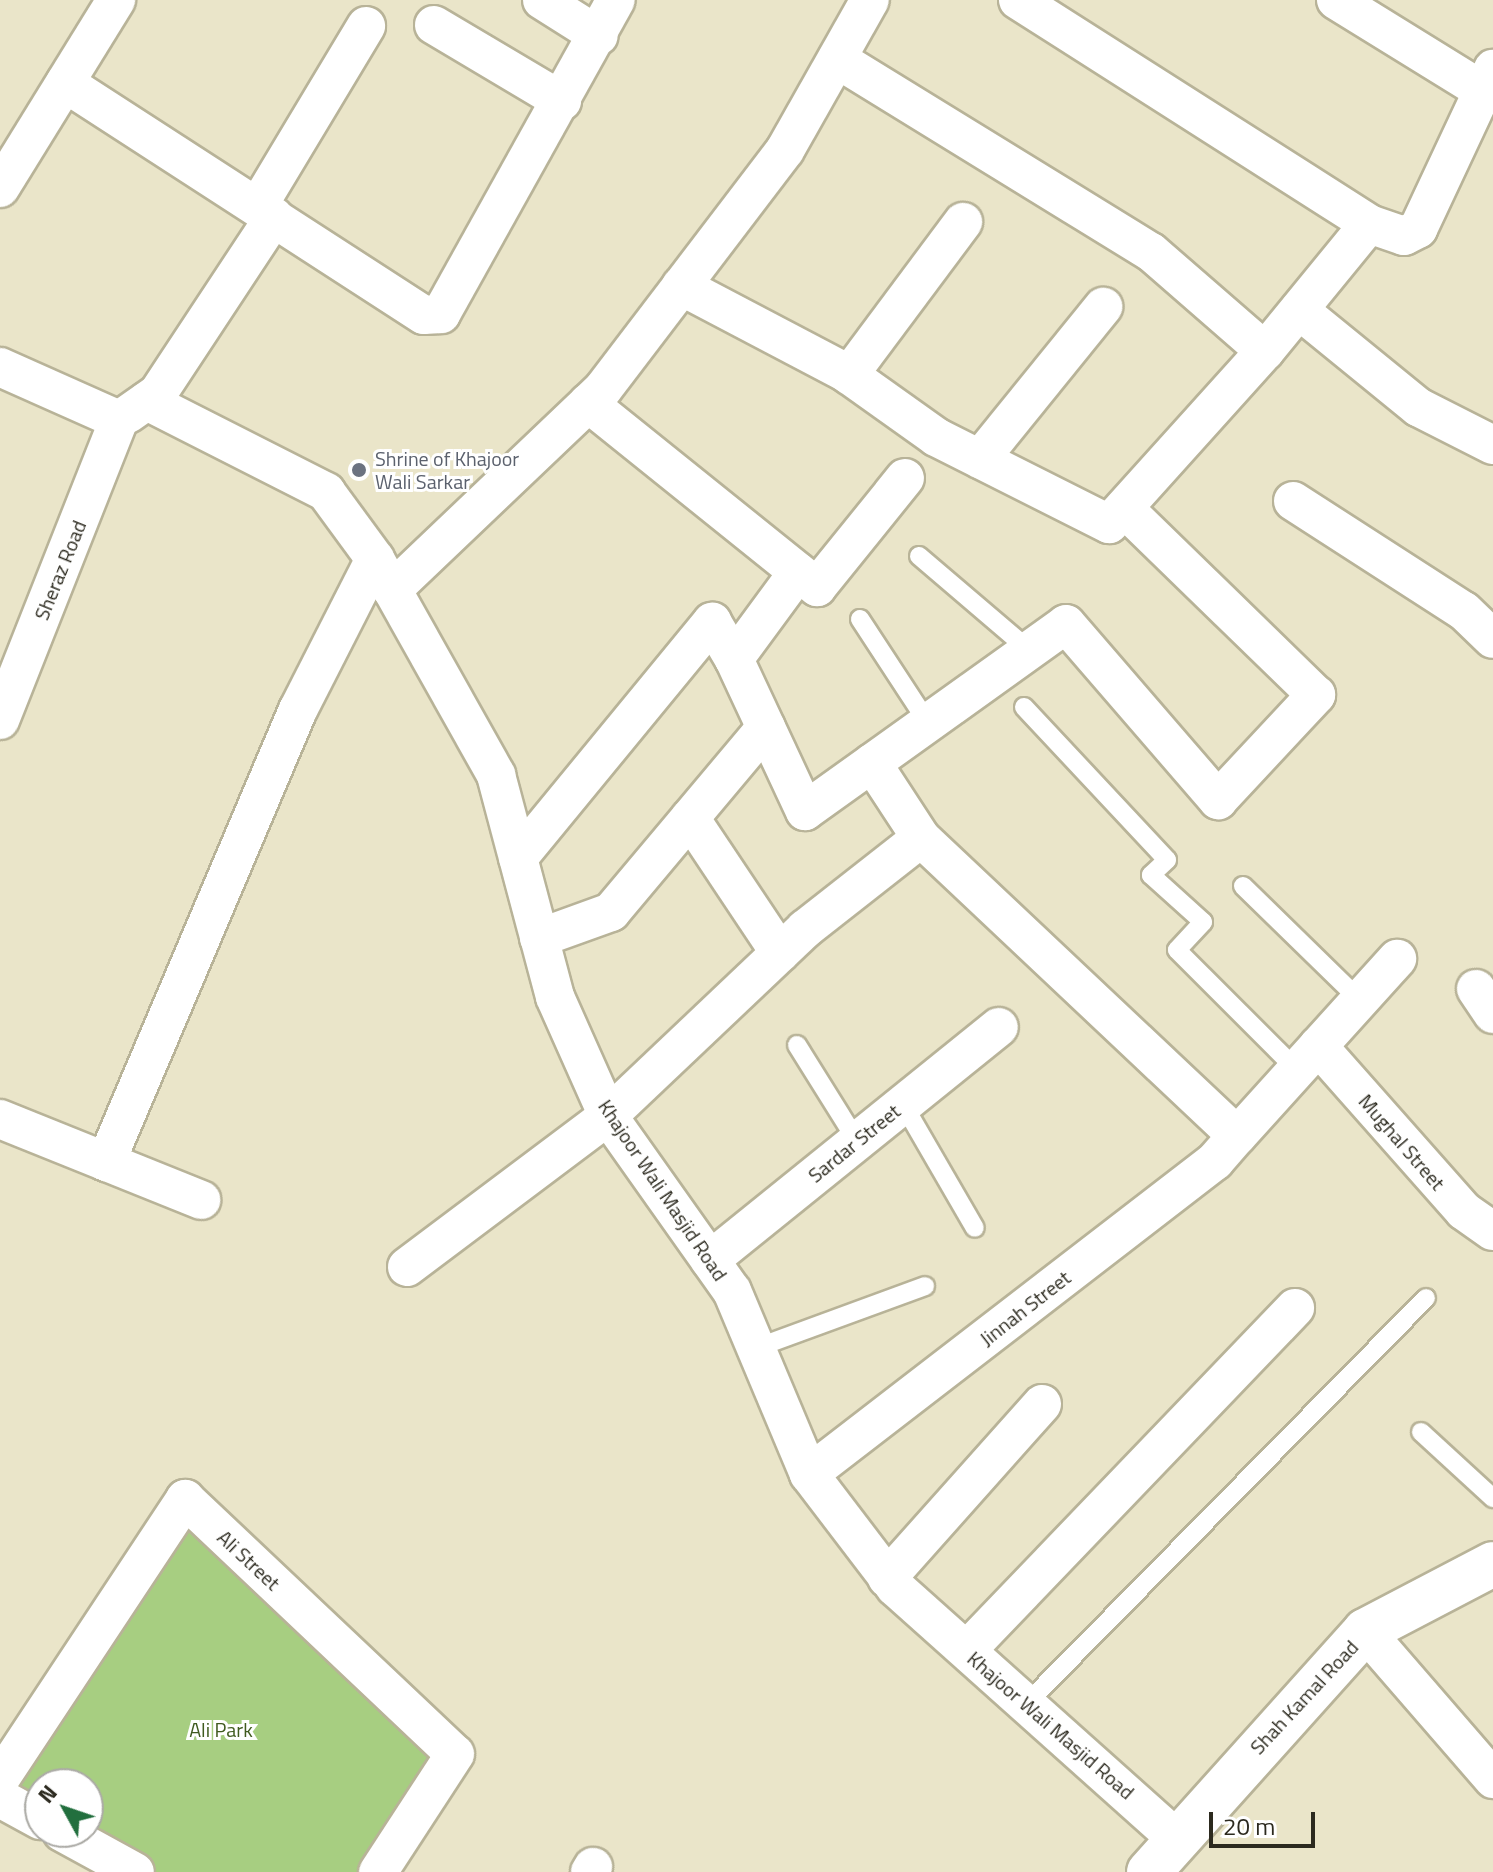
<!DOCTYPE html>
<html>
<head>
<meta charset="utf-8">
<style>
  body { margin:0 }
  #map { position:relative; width:1493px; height:1872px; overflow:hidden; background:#eae5c9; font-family:"Titillium Web",sans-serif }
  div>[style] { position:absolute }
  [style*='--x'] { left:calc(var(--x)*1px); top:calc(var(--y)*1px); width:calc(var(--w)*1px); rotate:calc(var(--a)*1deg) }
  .green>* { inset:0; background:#a7ce81 }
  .roads { filter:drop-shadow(2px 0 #b8b398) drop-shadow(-2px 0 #b8b398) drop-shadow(0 2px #b8b398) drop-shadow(0 -2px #b8b398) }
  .lane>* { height:18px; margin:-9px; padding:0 9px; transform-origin:9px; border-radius:9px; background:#fff }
  .street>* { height:38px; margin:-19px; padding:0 19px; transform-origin:19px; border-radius:19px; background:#fff }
  .secondary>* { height:44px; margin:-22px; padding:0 22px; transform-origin:22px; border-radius:22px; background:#fff }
  .dots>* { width:22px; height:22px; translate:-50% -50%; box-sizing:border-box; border:4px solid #fff; border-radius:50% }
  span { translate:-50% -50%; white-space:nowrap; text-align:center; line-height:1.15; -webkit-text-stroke:6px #fff; paint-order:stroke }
  .worship-label { font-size:20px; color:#5b616d }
  .left { translate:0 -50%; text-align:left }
  .street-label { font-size:20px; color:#2c2a1f }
  .park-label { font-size:20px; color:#405b20 }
  .north { position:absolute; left:24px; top:1768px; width:80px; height:80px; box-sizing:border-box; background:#fff; border:2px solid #abaaa5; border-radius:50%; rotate:310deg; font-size:22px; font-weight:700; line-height:32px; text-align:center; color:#2c2a1f }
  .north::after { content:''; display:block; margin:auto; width:28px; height:36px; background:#226f3e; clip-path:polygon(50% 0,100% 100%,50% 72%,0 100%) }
  .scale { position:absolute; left:1209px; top:1812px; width:106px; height:36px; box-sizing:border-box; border:4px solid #2c2a1f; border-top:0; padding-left:10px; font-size:24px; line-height:28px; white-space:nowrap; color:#2c2a1f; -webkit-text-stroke:6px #fff; paint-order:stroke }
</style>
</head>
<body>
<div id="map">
  <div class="green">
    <i style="clip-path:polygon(185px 1499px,455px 1754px,378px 1872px,135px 1872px,88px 1832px,88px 1784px,40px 1784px,40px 1820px,0 1779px)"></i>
  </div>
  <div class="roads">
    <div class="lane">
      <i style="--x:919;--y:556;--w:145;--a:40.5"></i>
      <i style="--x:860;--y:619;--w:124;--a:56.8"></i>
      <i style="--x:1024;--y:707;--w:209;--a:46.9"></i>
      <i style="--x:1167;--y:860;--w:22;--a:137"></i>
      <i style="--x:1151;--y:875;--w:70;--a:42.1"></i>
      <i style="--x:1203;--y:922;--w:38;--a:133"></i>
      <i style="--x:1177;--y:950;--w:170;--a:45"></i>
      <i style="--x:1243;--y:886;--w:163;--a:44.3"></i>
      <i style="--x:797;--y:1045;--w:113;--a:58"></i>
      <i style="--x:903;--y:1104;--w:143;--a:59.9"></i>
      <i style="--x:756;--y:1348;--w:180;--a:-20.1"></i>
      <i style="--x:1421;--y:1432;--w:98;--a:42.5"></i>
      <i style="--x:1028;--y:1702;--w:567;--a:-45.43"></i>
    </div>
    <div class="street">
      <i style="--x:542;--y:0;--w:67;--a:32.3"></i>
      <i style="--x:1018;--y:0;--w:416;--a:32.5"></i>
      <i style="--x:1369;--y:224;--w:37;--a:19"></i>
      <i style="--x:1404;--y:236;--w:16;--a:-27"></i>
      <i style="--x:1418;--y:229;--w:177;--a:-64.9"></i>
      <i style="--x:1336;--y:0;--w:172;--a:31.7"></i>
      <i style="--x:434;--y:25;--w:149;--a:30.7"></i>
      <i style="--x:837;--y:59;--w:369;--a:31.6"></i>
      <i style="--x:1151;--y:252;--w:151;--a:41"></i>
      <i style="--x:1265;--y:351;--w:164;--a:-50.7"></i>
      <i style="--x:65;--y:83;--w:427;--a:32.9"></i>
      <i style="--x:424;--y:315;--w:17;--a:-3"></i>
      <i style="--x:441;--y:314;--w:359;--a:-60.9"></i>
      <i style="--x:0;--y:188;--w:221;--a:-58.3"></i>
      <i style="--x:258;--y:206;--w:210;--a:-59"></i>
      <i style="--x:681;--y:286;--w:185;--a:27.7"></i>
      <i style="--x:845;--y:372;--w:112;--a:35.5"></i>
      <i style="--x:936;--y:437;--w:194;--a:26.7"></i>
      <i style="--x:1109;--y:524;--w:233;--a:-48"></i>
      <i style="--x:1299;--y:310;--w:154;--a:39.2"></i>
      <i style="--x:1418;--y:407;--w:84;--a:26.9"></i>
      <i style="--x:0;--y:367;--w:130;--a:24"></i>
      <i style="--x:849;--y:375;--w:191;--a:-53.3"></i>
      <i style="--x:147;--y:401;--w:201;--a:26.9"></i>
      <i style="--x:326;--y:492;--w:83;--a:53.8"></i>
      <i style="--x:375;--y:559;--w:248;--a:60.7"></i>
      <i style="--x:496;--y:775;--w:230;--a:75.1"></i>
      <i style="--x:555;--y:997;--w:130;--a:66"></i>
      <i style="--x:608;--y:1116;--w:214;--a:54.7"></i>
      <i style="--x:732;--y:1291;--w:199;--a:67.2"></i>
      <i style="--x:809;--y:1474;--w:142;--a:52.7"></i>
      <i style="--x:895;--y:1587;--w:375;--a:41.8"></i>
      <i style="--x:588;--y:403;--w:294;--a:38.8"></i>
      <i style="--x:817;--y:587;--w:140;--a:-51.1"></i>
      <i style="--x:128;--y:414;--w:37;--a:-35"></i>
      <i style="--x:158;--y:393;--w:211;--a:-56.6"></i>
      <i style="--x:980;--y:459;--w:196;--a:-51"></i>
      <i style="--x:1293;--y:501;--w:203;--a:32.8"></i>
      <i style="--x:1464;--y:611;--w:40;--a:44"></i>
      <i style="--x:798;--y:572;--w:108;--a:126.3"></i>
      <i style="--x:734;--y:659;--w:168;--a:65"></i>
      <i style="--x:805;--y:811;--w:321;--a:-35.6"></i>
      <i style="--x:1066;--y:624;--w:233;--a:49.2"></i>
      <i style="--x:1218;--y:800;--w:144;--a:-47"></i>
      <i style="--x:1316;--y:695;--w:268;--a:-135.8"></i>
      <i style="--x:392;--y:590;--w:291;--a:-43.6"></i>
      <i style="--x:603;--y:389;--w:300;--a:-52.7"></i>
      <i style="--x:785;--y:150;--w:172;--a:-60.5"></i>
      <i style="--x:0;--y:720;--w:323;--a:-68.4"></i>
      <i style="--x:872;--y:763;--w:90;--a:56.8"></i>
      <i style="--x:921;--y:838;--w:434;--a:43.3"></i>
      <i style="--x:1237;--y:1136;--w:239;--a:-47.9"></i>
      <i style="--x:690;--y:818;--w:162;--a:56.3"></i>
      <i style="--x:518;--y:858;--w:306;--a:-50.6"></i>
      <i style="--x:712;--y:622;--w:43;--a:59.3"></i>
      <i style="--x:539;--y:938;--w:77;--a:-19.9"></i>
      <i style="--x:611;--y:912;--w:241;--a:-50"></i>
      <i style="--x:1476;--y:989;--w:30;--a:56"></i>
      <i style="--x:1318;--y:1046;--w:220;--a:48.5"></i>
      <i style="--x:1464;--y:1211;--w:35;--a:35"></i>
      <i style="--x:0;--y:1119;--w:217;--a:21.9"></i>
      <i style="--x:106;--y:1162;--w:491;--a:-67"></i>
      <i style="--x:298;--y:710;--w:169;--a:-63"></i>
      <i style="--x:710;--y:1260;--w:371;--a:-38.9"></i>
      <i style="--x:407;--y:1267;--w:251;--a:-36.9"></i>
      <i style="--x:608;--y:1116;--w:272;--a:-43.5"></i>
      <i style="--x:805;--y:929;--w:147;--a:-38.1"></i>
      <i style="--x:809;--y:1474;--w:513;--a:-37.63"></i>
      <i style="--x:1215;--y:1161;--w:33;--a:-49"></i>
      <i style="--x:887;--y:1578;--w:233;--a:-48.3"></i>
      <i style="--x:1365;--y:1631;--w:196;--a:49.1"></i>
      <i style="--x:967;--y:1650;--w:474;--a:-46.2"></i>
      <i style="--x:0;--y:1779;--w:336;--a:-56.5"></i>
      <i style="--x:185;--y:1499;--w:371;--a:43.4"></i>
      <i style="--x:455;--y:1754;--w:141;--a:123.1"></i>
      <i style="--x:0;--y:1798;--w:46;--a:28.8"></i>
      <i style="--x:62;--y:1832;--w:83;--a:28.7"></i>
      <i style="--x:590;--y:1872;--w:6;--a:-59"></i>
    </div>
    <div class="secondary">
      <i style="--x:1149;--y:1872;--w:324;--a:-48.1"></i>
      <i style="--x:1365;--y:1631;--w:144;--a:-27.6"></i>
    </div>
  </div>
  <div class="dots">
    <i style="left:359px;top:470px;background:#6b7280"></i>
  </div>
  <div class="worship-label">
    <span class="left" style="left:375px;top:470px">Shrine of Khajoor<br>Wali Sarkar</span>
  </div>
  <div class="street-label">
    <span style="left:60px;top:570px;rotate:-68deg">Sheraz Road</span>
    <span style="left:1402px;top:1142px;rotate:49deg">Mughal Street</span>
    <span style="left:854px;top:1143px;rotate:-39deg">Sardar Street</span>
    <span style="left:663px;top:1190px;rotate:56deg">Khajoor Wali Masjid Road</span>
    <span style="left:1025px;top:1308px;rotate:-38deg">Jinnah Street</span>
    <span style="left:249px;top:1560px;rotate:43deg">Ali Street</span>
    <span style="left:1304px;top:1697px;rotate:-47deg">Shah Kamal Road</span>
    <span style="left:1051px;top:1725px;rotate:41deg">Khajoor Wali Masjid Road</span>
  </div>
  <div class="park-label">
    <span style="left:221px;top:1729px">Ali Park</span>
  </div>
  <div class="north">N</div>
  <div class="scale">20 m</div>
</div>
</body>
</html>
